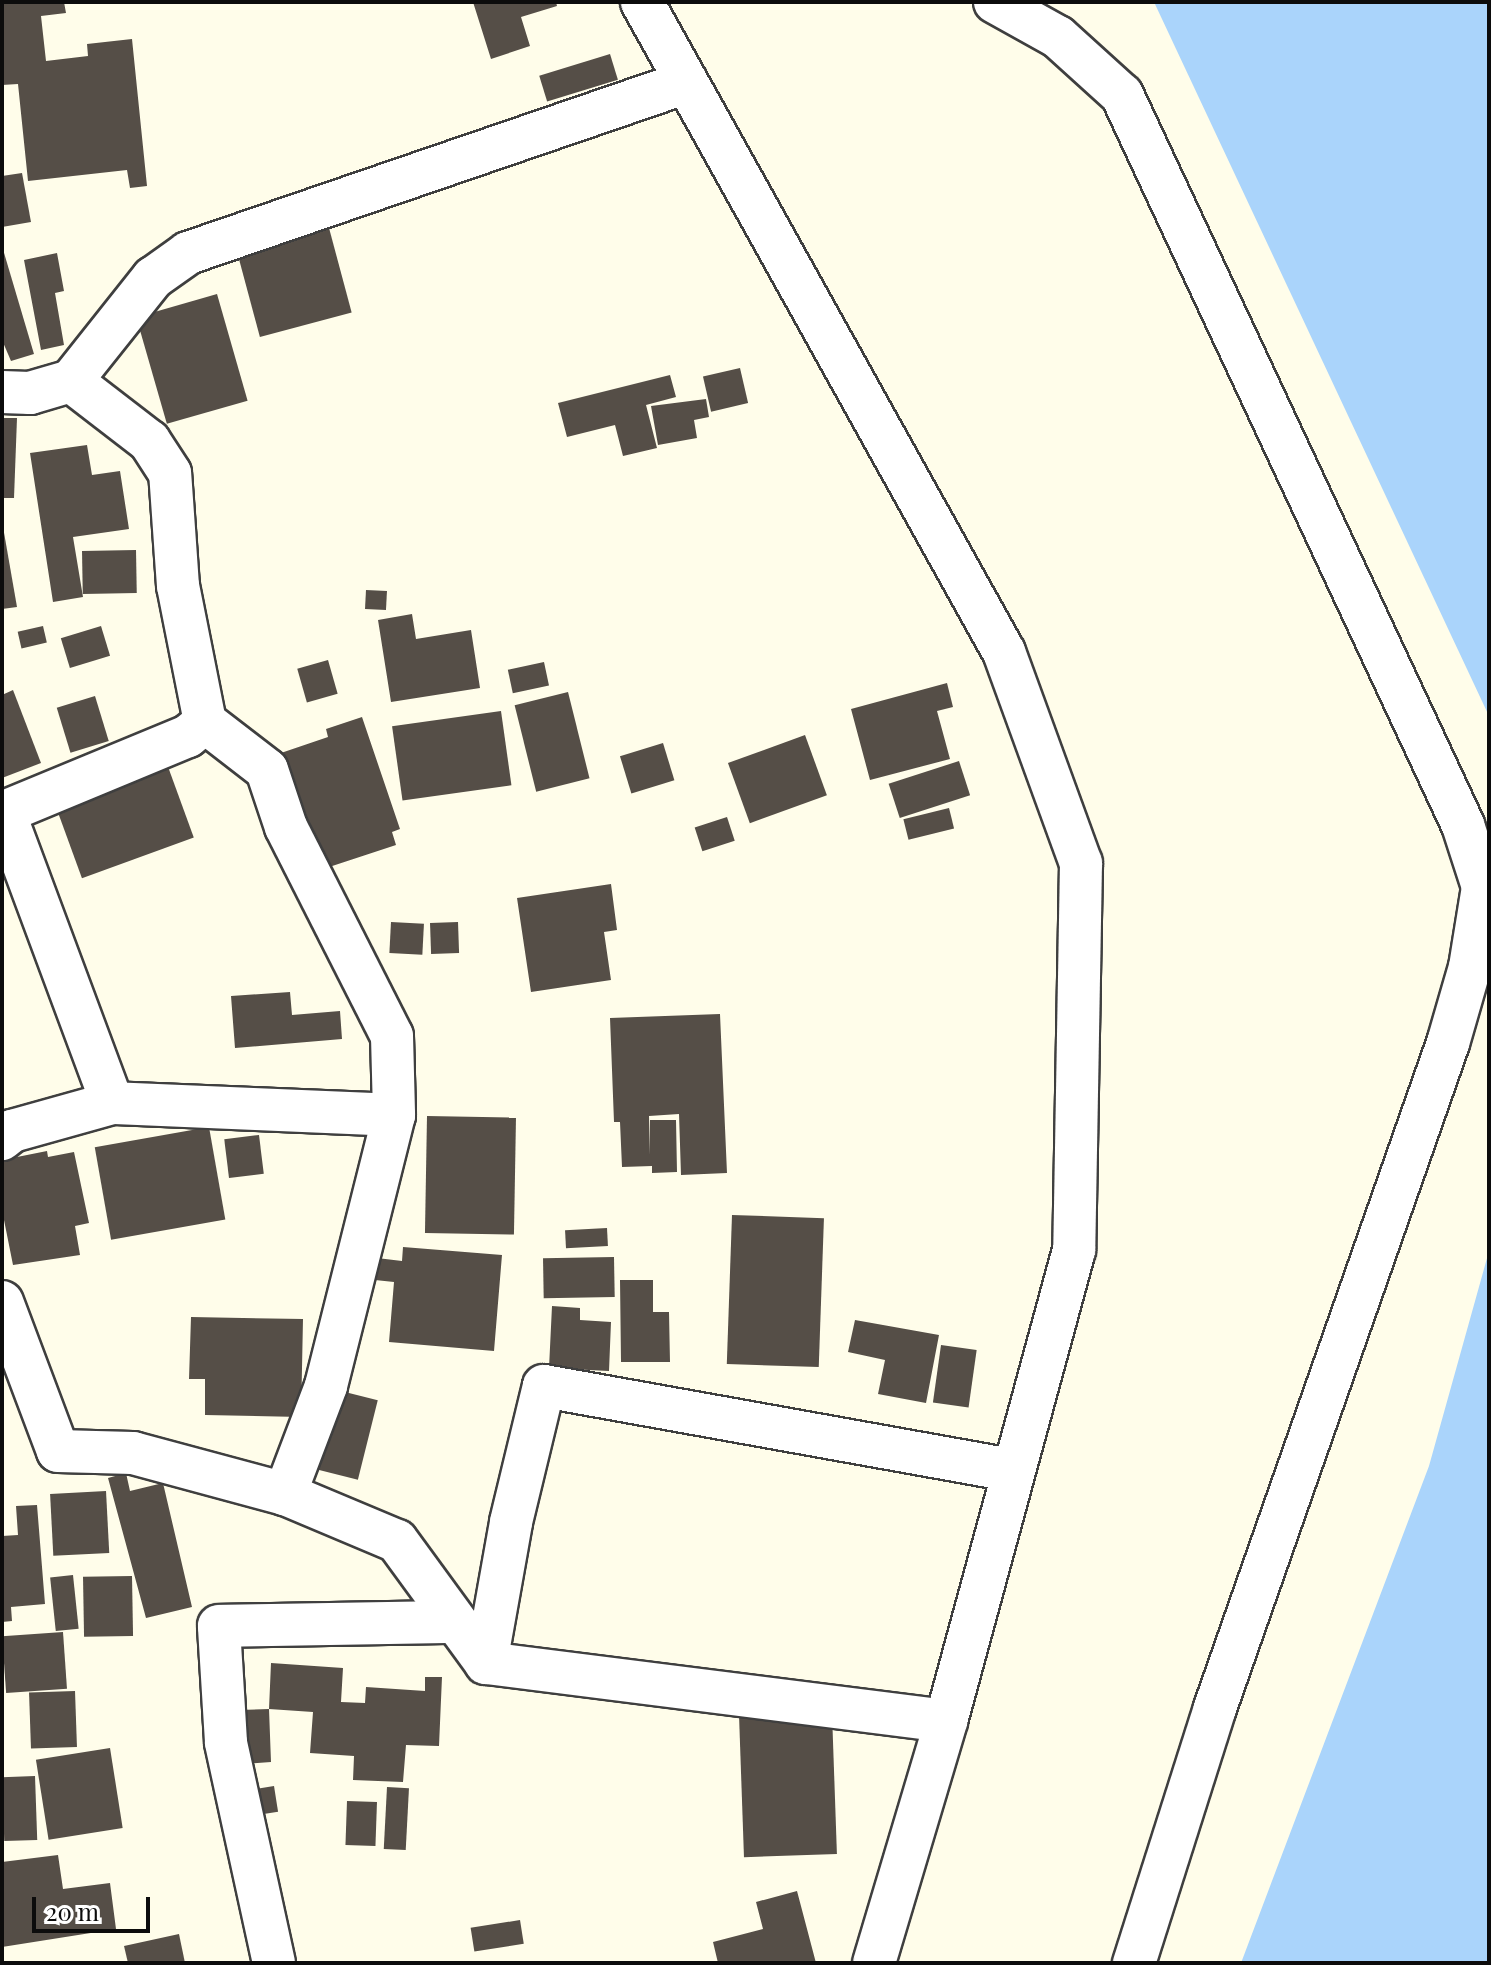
<!DOCTYPE html>
<html>
<head>
<meta charset="utf-8">
<style>
  body { margin:0 }
  #map { position:relative; width:1491px; height:1965px; overflow:hidden; background:#fffdea; font-family:"Playfair Display",serif }
  div>[style] { position:absolute }
  [style*='--x'] { left:calc(var(--x)*1px); top:calc(var(--y)*1px); width:calc(var(--w)*1px); rotate:calc(var(--a)*1deg) }
  .water>* { inset:0; background:#aad4fb }
  .building>* { inset:0; background:#554e47; transform-origin:0 0 }
  .roads { filter:drop-shadow(2px 0 #3f3f3f) drop-shadow(-2px 0 #3f3f3f) drop-shadow(0 2px #3f3f3f) drop-shadow(0 -2px #3f3f3f) }
  .minor>* { height:42px; margin:-21px; padding:0 21px; transform-origin:21px; border-radius:21px; background:#fff }
  span { translate:-50% -50%; white-space:nowrap; text-align:center; line-height:1.15; -webkit-text-stroke:8px #fff; paint-order:stroke }
  .frame { position:absolute; inset:0; border:4px solid #0c0c0c; pointer-events:none }
  .scale { position:absolute; left:32px; top:1897px; width:118px; height:36px; box-sizing:border-box; border:4px solid #0c0c0c; border-top:0; padding-left:10px; font-size:24px; line-height:28px; white-space:nowrap; color:#0c0c0c; -webkit-text-stroke:6px #fff; paint-order:stroke }
</style>
</head>
<body>
<div id="map">
  <div class="water">
    <i style="clip-path:polygon(1154px 2px,1489px 2px,1489px 716px)"></i>
    <i style="clip-path:polygon(1489px 1251px,1489px 1963px,1241px 1963px,1429px 1466px)"></i>
  </div>
  <div class="building">
    <i style="clip-path:polygon(2px 2px,64px 2px,66px 13px,41px 16px,46px 61px,88px 56px,87px 44px,132px 39px,147px 186px,130px 188px,127px 170px,28px 181px,18px 84px,2px 85px)"></i>
    <i style="clip-path:polygon(473px 2px,556px 2px,557px 6px,521px 17px,530px 46px,491px 59px)"></i>
    <i style="left:610px;top:54px;width:27px;height:74px;rotate:73deg"></i>
    <i style="clip-path:polygon(22px 173px,31px 222px,2px 227px,2px 176px)"></i>
    <i style="left:325px;top:213px;width:103px;height:95px;rotate:75deg"></i>
    <i style="clip-path:polygon(2px 246px,34px 354px,11px 361px,2px 340px)"></i>
    <i style="clip-path:polygon(57px 253px,64px 291px,55px 293px,64px 345px,41px 350px,24px 260px)"></i>
    <i style="left:217px;top:294px;width:111px;height:84px;rotate:74deg"></i>
    <i style="left:740px;top:368px;width:36px;height:38px;rotate:77deg"></i>
    <i style="clip-path:polygon(670px 375px,676px 397px,646px 405px,657px 448px,623px 456px,615px 425px,567px 437px,558px 403px)"></i>
    <i style="clip-path:polygon(706px 399px,709px 417px,694px 420px,697px 438px,658px 445px,651px 406px)"></i>
    <i style="clip-path:polygon(2px 418px,17px 418px,14px 498px,2px 498px)"></i>
    <i style="clip-path:polygon(87px 445px,92px 475px,120px 471px,129px 529px,73px 537px,83px 597px,53px 602px,30px 453px)"></i>
    <i style="clip-path:polygon(2px 521px,17px 607px,2px 609px)"></i>
    <i style="left:136px;top:550px;width:43px;height:54px;rotate:89deg"></i>
    <i style="left:366px;top:590px;width:21px;height:19px;rotate:3deg"></i>
    <i style="clip-path:polygon(412px 614px,416px 639px,471px 630px,480px 688px,391px 702px,378px 620px)"></i>
    <i style="left:43px;top:626px;width:17px;height:26px;rotate:77deg"></i>
    <i style="left:101px;top:626px;width:31px;height:42px;rotate:73deg"></i>
    <i style="left:328px;top:660px;width:35px;height:32px;rotate:74deg"></i>
    <i style="left:544px;top:662px;width:24px;height:37px;rotate:78deg"></i>
    <i style="clip-path:polygon(947px 683px,953px 707px,937px 711px,950px 759px,870px 780px,851px 709px)"></i>
    <i style="clip-path:polygon(13px 690px,41px 763px,2px 778px,2px 695px)"></i>
    <i style="left:568px;top:692px;width:89px;height:55px;rotate:76deg"></i>
    <i style="left:95px;top:696px;width:47px;height:40px;rotate:73deg"></i>
    <i style="left:501px;top:711px;width:75px;height:110px;rotate:82deg"></i>
    <i style="clip-path:polygon(362px 717px,400px 829px,392px 832px,396px 845px,317px 871px,278px 754px,328px 737px,326px 729px)"></i>
    <i style="left:805px;top:735px;width:64px;height:82px;rotate:70deg"></i>
    <i style="left:663px;top:743px;width:39px;height:45px;rotate:73deg"></i>
    <i style="left:163px;top:753px;width:90px;height:119px;rotate:70deg"></i>
    <i style="left:959px;top:761px;width:36px;height:74px;rotate:72deg"></i>
    <i style="left:949px;top:808px;width:21px;height:47px;rotate:76deg"></i>
    <i style="left:727px;top:817px;width:25px;height:34px;rotate:72deg"></i>
    <i style="clip-path:polygon(611px 884px,617px 930px,604px 932px,611px 980px,531px 992px,517px 898px)"></i>
    <i style="left:391px;top:922px;width:33px;height:31px;rotate:3deg"></i>
    <i style="left:458px;top:922px;width:31px;height:28px;rotate:88deg"></i>
    <i style="clip-path:polygon(290px 992px,292px 1015px,340px 1011px,342px 1039px,235px 1048px,231px 996px)"></i>
    <i style="clip-path:polygon(720px 1014px,727px 1173px,681px 1175px,679px 1114px,649px 1116px,650px 1155px,650px 1120px,676px 1120px,677px 1172px,652px 1173px,652px 1166px,622px 1167px,620px 1122px,614px 1122px,610px 1018px)"></i>
    <i style="left:427px;top:1116px;width:89px;height:117px;rotate:1deg"></i>
    <i style="left:209px;top:1127px;width:94px;height:116px;rotate:80deg"></i>
    <i style="left:259px;top:1135px;width:39px;height:35px;rotate:83deg"></i>
    <i style="clip-path:polygon(47px 1151px,48px 1157px,74px 1152px,89px 1223px,75px 1226px,80px 1255px,13px 1265px,2px 1210px,2px 1160px)"></i>
    <i style="left:732px;top:1215px;width:92px;height:149px;rotate:2deg"></i>
    <i style="left:607px;top:1228px;width:18px;height:42px;rotate:87deg"></i>
    <i style="clip-path:polygon(403px 1247px,502px 1255px,494px 1351px,389px 1342px,394px 1282px,375px 1280px,377px 1258px,402px 1261px)"></i>
    <i style="left:614px;top:1257px;width:40px;height:71px;rotate:89deg"></i>
    <i style="clip-path:polygon(620px 1280px,653px 1280px,653px 1312px,669px 1312px,670px 1362px,621px 1362px)"></i>
    <i style="clip-path:polygon(552px 1306px,580px 1308px,580px 1320px,611px 1322px,609px 1371px,549px 1368px)"></i>
    <i style="clip-path:polygon(191px 1317px,303px 1319px,301px 1417px,205px 1415px,205px 1379px,189px 1379px)"></i>
    <i style="clip-path:polygon(855px 1320px,939px 1335px,926px 1403px,878px 1394px,885px 1360px,848px 1352px)"></i>
    <i style="left:941px;top:1345px;width:36px;height:58px;rotate:8deg"></i>
    <i style="left:337px;top:1390px;width:42px;height:82px;rotate:14deg"></i>
    <i style="clip-path:polygon(126px 1473px,130px 1491px,163px 1483px,192px 1607px,146px 1618px,108px 1478px)"></i>
    <i style="left:106px;top:1491px;width:62px;height:56px;rotate:87deg"></i>
    <i style="clip-path:polygon(37px 1505px,45px 1604px,11px 1607px,12px 1621px,2px 1622px,2px 1536px,18px 1535px,16px 1506px)"></i>
    <i style="left:73px;top:1575px;width:54px;height:23px;rotate:84deg"></i>
    <i style="left:132px;top:1576px;width:60px;height:49px;rotate:89deg"></i>
    <i style="left:63px;top:1632px;width:57px;height:61px;rotate:86deg"></i>
    <i style="clip-path:polygon(271px 1663px,343px 1668px,341px 1702px,365px 1703px,366px 1687px,425px 1691px,425px 1677px,442px 1677px,439px 1746px,406px 1745px,403px 1782px,353px 1780px,354px 1756px,310px 1753px,313px 1712px,269px 1709px,271px 1762px,241px 1764px,239px 1710px,269px 1709px)"></i>
    <i style="left:75px;top:1691px;width:56px;height:46px;rotate:88deg"></i>
    <i style="left:832px;top:1713px;width:141px;height:93px;rotate:88deg"></i>
    <i style="left:110px;top:1748px;width:81px;height:75px;rotate:81deg"></i>
    <i style="left:35px;top:1776px;width:64px;height:33px;rotate:88deg"></i>
    <i style="left:274px;top:1786px;width:26px;height:21px;rotate:81deg"></i>
    <i style="left:387px;top:1787px;width:22px;height:62px;rotate:3deg"></i>
    <i style="left:347px;top:1801px;width:30px;height:44px;rotate:2deg"></i>
    <i style="clip-path:polygon(58px 1855px,63px 1889px,110px 1883px,116px 1929px,2px 1947px,2px 1862px)"></i>
    <i style="clip-path:polygon(797px 1891px,816px 1963px,718px 1963px,713px 1942px,763px 1929px,756px 1902px)"></i>
    <i style="left:520px;top:1920px;width:24px;height:50px;rotate:81deg"></i>
    <i style="clip-path:polygon(179px 1934px,185px 1963px,128px 1963px,124px 1946px)"></i>
  </div>
  <div class="roads">
    <div class="minor">
      <i style="--x:642;--y:2;--w:744;--a:60.89"></i>
      <i style="--x:1004;--y:652;--w:225;--a:70"></i>
      <i style="--x:1081;--y:863;--w:387;--a:91"></i>
      <i style="--x:1074;--y:1250;--w:488;--a:105.2"></i>
      <i style="--x:946;--y:1721;--w:464;--a:-172.8"></i>
      <i style="--x:486;--y:1663;--w:143;--a:-79.9"></i>
      <i style="--x:511;--y:1522;--w:140;--a:-76.4"></i>
      <i style="--x:544;--y:1386;--w:474;--a:10.2"></i>
      <i style="--x:995;--y:2;--w:72;--a:29.1"></i>
      <i style="--x:1058;--y:37;--w:86;--a:42.2"></i>
      <i style="--x:1122;--y:95;--w:806;--a:64.96"></i>
      <i style="--x:1463;--y:825;--w:65;--a:72.1"></i>
      <i style="--x:1483;--y:887;--w:81;--a:99.2"></i>
      <i style="--x:1470;--y:967;--w:79;--a:106.1"></i>
      <i style="--x:1448;--y:1043;--w:705;--a:109.31"></i>
      <i style="--x:1215;--y:1708;--w:268;--a:107.6"></i>
      <i style="--x:2;--y:392;--w:28;--a:2"></i>
      <i style="--x:30;--y:393;--w:43;--a:-16.3"></i>
      <i style="--x:71;--y:381;--w:132;--a:-51.5"></i>
      <i style="--x:153;--y:278;--w:43;--a:-35.5"></i>
      <i style="--x:188;--y:253;--w:527;--a:-18.92"></i>
      <i style="--x:205;--y:722;--w:78;--a:37.7"></i>
      <i style="--x:267;--y:770;--w:60;--a:71.6"></i>
      <i style="--x:286;--y:827;--w:234;--a:63.1"></i>
      <i style="--x:392;--y:1036;--w:79;--a:88.5"></i>
      <i style="--x:394;--y:1115;--w:279;--a:104.1"></i>
      <i style="--x:326;--y:1386;--w:116;--a:110.8"></i>
      <i style="--x:4;--y:812;--w:310;--a:69.6"></i>
      <i style="--x:2;--y:813;--w:201;--a:-22.5"></i>
      <i style="--x:188;--y:736;--w:22;--a:-39"></i>
      <i style="--x:205;--y:722;--w:139;--a:-101.2"></i>
      <i style="--x:178;--y:586;--w:113;--a:-94"></i>
      <i style="--x:170;--y:473;--w:38;--a:-123"></i>
      <i style="--x:149;--y:441;--w:98;--a:-142.4"></i>
      <i style="--x:2;--y:1139;--w:13;--a:-39"></i>
      <i style="--x:12;--y:1131;--w:104;--a:-15.6"></i>
      <i style="--x:112;--y:1103;--w:282;--a:2.4"></i>
      <i style="--x:2;--y:1302;--w:159;--a:69.4"></i>
      <i style="--x:58;--y:1451;--w:75;--a:1.5"></i>
      <i style="--x:133;--y:1453;--w:157;--a:15.1"></i>
      <i style="--x:285;--y:1494;--w:121;--a:22.8"></i>
      <i style="--x:397;--y:1541;--w:151;--a:53.9"></i>
      <i style="--x:274;--y:1963;--w:226;--a:-102.3"></i>
      <i style="--x:226;--y:1742;--w:116;--a:-93.5"></i>
      <i style="--x:219;--y:1626;--w:236;--a:-1"></i>
      <i style="--x:874;--y:1963;--w:252;--a:-73.4"></i>
    </div>
  </div>
  <div class="frame"></div>
  <div class="scale">20 m</div>
</div>
</body>
</html>
